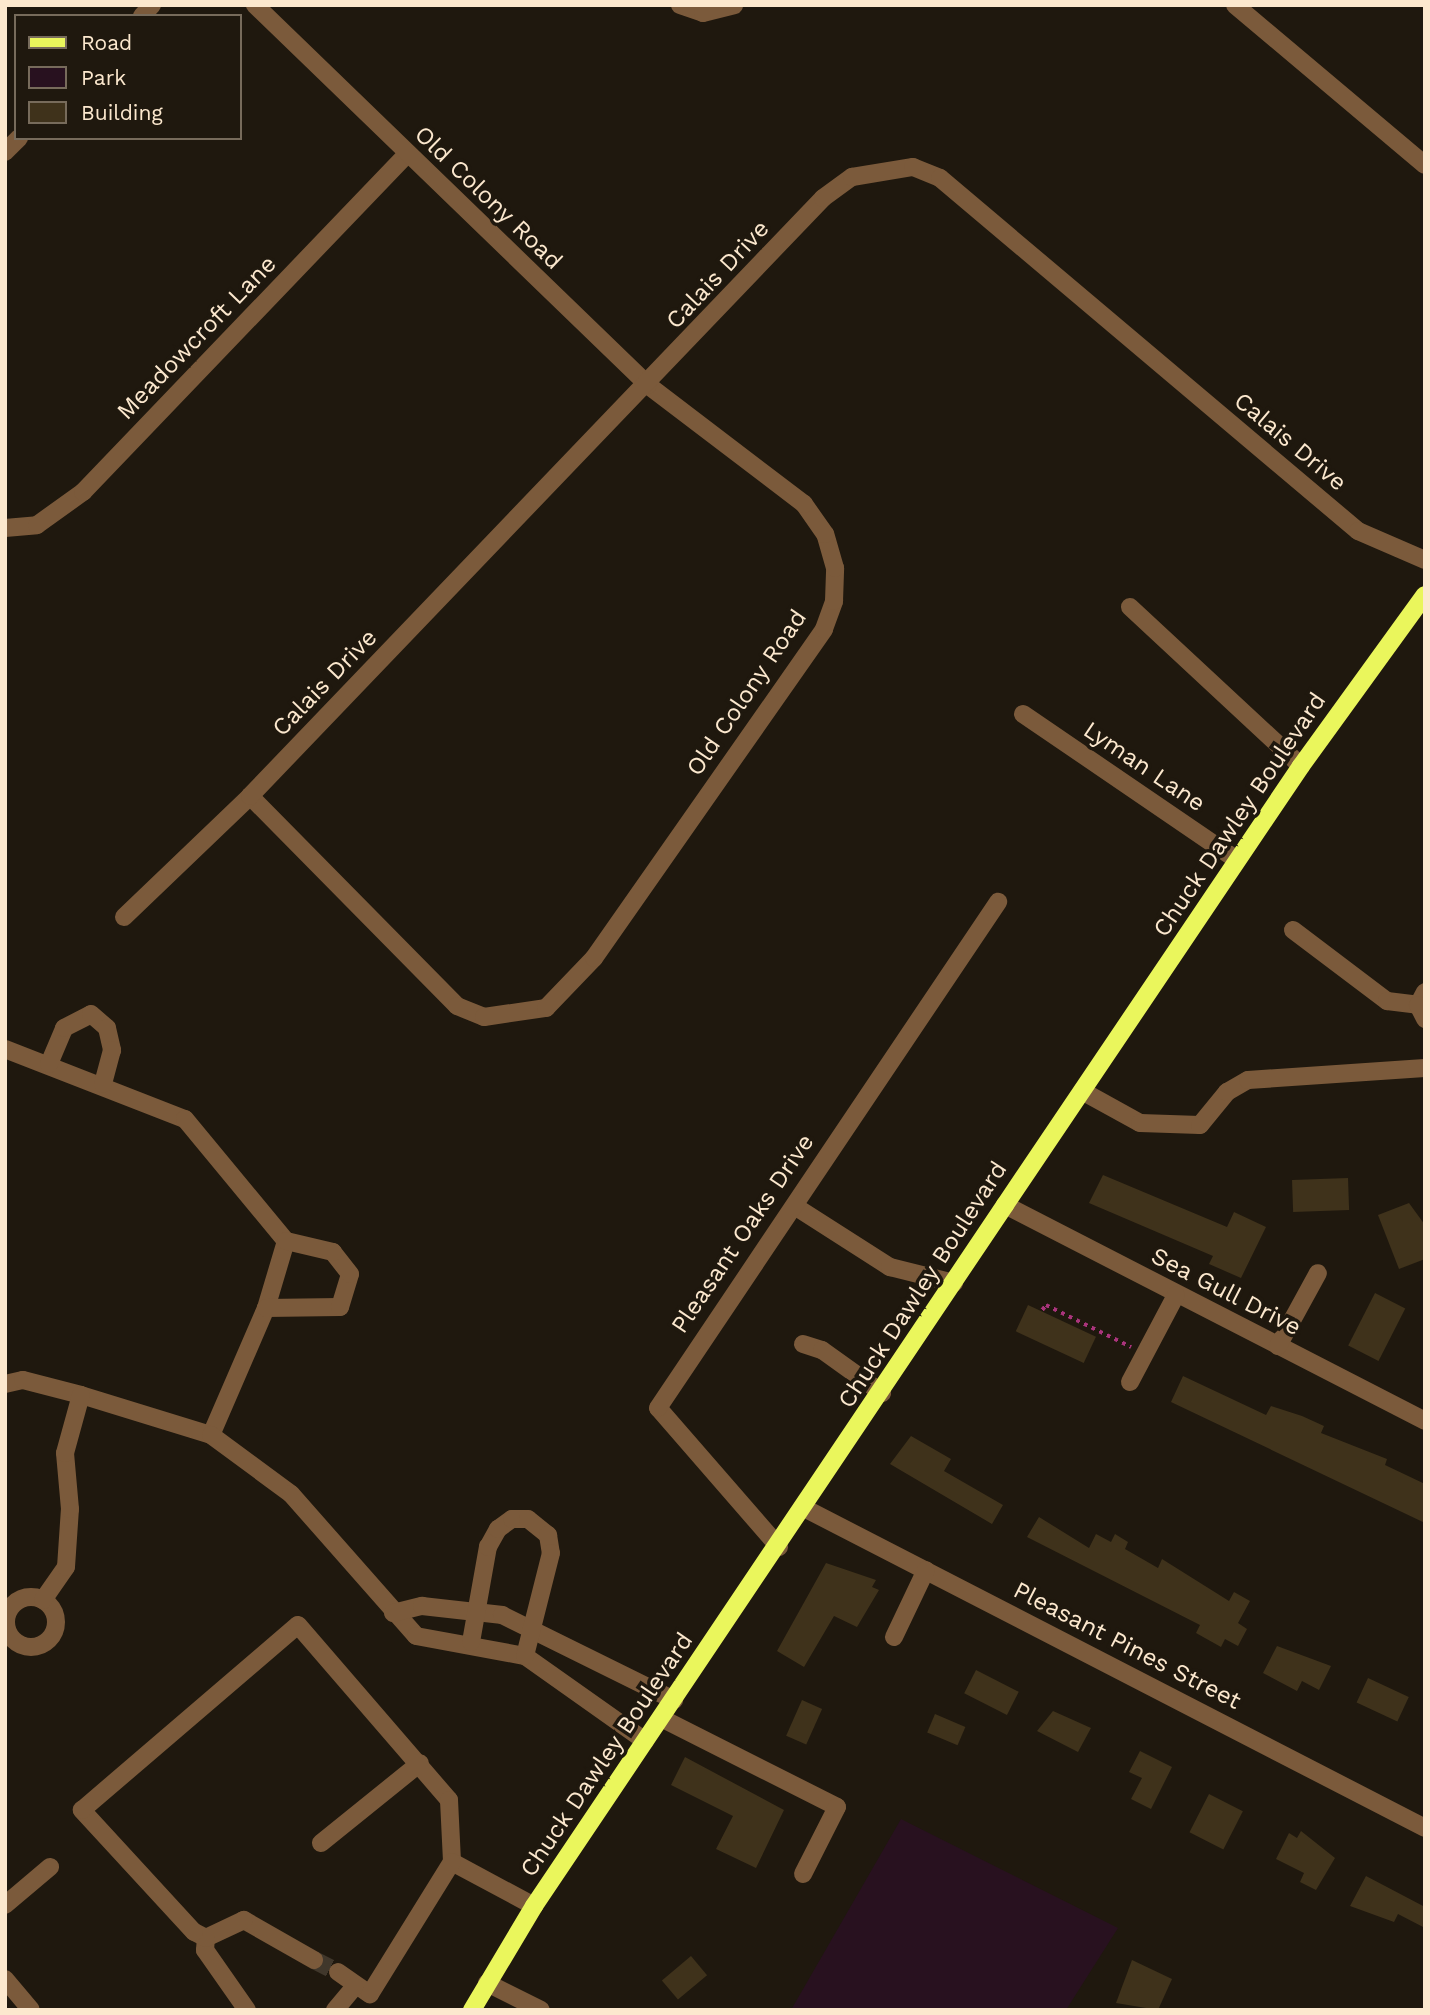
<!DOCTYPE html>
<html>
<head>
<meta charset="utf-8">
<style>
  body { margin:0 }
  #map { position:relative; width:1430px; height:2015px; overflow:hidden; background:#1f180e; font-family:"Work Sans",sans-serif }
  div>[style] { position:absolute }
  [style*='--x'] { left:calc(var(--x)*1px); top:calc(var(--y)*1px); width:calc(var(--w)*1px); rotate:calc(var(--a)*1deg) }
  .green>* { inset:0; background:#28111f }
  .building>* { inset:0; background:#3f321b; transform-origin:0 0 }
  .minor-tunnel>* { height:18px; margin-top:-9px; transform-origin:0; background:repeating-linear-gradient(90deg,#40372b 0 18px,transparent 0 27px) }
  .path>* { height:3.5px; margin-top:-1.75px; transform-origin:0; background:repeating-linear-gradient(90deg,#aa347c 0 3.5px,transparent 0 8.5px) }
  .minor>* { height:18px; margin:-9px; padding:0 9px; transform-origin:9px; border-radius:9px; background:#7b5a3b }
  .minor>.ring { margin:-9px; padding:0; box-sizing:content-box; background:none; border:18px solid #7b5a3b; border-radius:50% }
  .major>* { height:18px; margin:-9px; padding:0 9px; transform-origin:9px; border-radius:9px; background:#eaf65c }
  span { translate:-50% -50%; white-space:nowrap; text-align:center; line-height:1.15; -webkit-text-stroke:7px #1f180e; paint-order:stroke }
  .street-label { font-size:24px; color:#fce8ce }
  .frame { position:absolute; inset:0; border:7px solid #fce8ce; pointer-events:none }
  .legend { position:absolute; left:14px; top:14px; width:228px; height:126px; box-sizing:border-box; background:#1f180e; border:2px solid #776b5b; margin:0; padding:9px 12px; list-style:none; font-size:21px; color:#fce8ce }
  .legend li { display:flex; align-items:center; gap:14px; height:35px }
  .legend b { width:35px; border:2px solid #776b5b }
</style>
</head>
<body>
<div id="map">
  <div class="green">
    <i style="clip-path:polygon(901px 1819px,1118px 1928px,1066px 2010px,791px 2010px)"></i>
  </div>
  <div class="building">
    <i style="clip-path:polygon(1103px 1175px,1227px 1227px,1234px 1212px,1266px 1227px,1241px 1278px,1209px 1264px,1213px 1256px,1089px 1203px)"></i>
    <i style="left:1348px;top:1178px;width:32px;height:56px;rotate:88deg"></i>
    <i style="clip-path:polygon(1409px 1203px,1425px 1225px,1425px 1259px,1399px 1269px,1378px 1215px)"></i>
    <i style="left:1375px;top:1293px;width:34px;height:59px;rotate:27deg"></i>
    <i style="left:1028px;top:1305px;width:75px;height:29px;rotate:25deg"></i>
    <i style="clip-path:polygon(1183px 1376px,1266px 1415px,1271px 1406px,1302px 1416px,1324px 1426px,1321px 1433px,1387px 1459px,1385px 1465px,1425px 1484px,1425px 1523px,1171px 1402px)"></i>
    <i style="clip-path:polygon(911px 1436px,951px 1459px,944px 1471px,1003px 1505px,992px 1524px,890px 1464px)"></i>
    <i style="clip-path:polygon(1039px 1517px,1089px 1548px,1096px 1534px,1111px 1542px,1115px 1534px,1128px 1542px,1125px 1549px,1158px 1568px,1162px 1559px,1229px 1601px,1234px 1592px,1250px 1601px,1238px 1623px,1247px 1629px,1238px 1646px,1225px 1639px,1221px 1647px,1196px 1633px,1200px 1625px,1027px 1537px)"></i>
    <i style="clip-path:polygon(826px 1563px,876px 1580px,872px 1587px,879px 1590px,857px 1627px,834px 1616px,804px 1667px,777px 1651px)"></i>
    <i style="clip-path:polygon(1277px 1646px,1331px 1666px,1319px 1690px,1302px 1681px,1297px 1691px,1263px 1673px)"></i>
    <i style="left:976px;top:1670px;width:48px;height:26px;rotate:27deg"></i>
    <i style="left:1368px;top:1678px;width:45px;height:27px;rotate:25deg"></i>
    <i style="left:802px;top:1700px;width:22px;height:39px;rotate:24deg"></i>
    <i style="clip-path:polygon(1053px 1711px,1091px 1728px,1078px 1752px,1037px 1731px)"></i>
    <i style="left:935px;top:1714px;width:33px;height:20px;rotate:23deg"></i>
    <i style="clip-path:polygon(1140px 1751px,1172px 1767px,1151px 1809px,1131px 1799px,1142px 1778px,1129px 1772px)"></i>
    <i style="clip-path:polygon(685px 1757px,784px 1810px,756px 1868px,716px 1849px,733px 1816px,671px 1785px)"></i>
    <i style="left:1209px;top:1794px;width:38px;height:43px;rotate:27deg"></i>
    <i style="clip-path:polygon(1301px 1831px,1335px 1858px,1316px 1890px,1300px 1882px,1304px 1873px,1276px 1859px,1289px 1833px,1297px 1838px)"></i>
    <i style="clip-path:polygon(1366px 1876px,1425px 1907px,1425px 1928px,1398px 1914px,1394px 1922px,1350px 1906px)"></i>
    <i style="left:691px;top:1956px;width:25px;height:38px;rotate:50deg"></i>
    <i style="clip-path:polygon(1132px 1960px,1172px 1979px,1158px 2010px,1116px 2003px)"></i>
  </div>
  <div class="minor-tunnel">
    <i style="--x:314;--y:1960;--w:27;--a:27"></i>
  </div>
  <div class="path">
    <i style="--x:1042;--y:1310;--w:6;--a:-51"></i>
    <i style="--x:1046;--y:1305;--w:95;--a:26.3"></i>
  </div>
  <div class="minor">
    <i style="--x:680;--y:5;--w:24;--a:19"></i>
    <i style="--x:703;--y:13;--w:32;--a:-14"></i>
    <i style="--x:1235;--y:5;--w:248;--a:40.1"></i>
    <i style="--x:142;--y:16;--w:15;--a:-48"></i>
    <i style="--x:5;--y:152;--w:20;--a:-45"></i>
    <i style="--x:5;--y:528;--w:32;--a:-5"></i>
    <i style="--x:37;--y:525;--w:57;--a:-35.7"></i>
    <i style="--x:83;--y:492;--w:468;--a:-46.2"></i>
    <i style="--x:1130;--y:607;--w:233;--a:42.9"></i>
    <i style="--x:1023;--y:714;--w:259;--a:34.3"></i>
    <i style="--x:250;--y:796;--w:295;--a:45.4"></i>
    <i style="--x:457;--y:1006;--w:29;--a:22"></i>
    <i style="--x:484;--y:1017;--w:63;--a:-8.3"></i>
    <i style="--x:546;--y:1008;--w:69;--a:-46.2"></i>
    <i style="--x:594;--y:958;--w:401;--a:-55"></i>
    <i style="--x:824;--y:629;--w:30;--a:-70"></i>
    <i style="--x:834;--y:601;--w:33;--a:-88"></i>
    <i style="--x:835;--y:568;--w:35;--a:-106"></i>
    <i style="--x:825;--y:534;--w:37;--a:-125"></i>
    <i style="--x:804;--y:504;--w:196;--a:-142.7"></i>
    <i style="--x:648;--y:385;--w:547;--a:-135.96"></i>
    <i style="--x:124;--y:917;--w:175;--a:-43.8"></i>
    <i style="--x:250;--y:796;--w:828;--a:-46.22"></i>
    <i style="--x:823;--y:198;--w:36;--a:-36"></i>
    <i style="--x:852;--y:177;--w:62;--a:-9.3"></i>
    <i style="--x:913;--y:167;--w:29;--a:22"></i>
    <i style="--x:940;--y:178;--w:547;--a:40.18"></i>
    <i style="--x:1358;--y:531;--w:73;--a:23.4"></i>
    <i style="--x:1293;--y:930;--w:118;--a:37.1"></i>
    <i style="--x:1387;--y:1001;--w:31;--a:7"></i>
    <i style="--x:1425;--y:992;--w:15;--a:118"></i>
    <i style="--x:1418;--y:1005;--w:16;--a:63"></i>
    <i style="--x:5;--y:1049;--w:193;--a:21.3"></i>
    <i style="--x:185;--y:1119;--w:158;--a:50.4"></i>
    <i style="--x:286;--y:1241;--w:70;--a:106.6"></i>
    <i style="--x:266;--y:1308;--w:138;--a:113.4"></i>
    <i style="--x:49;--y:1064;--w:39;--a:-67"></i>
    <i style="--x:64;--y:1028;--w:30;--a:-27"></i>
    <i style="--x:91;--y:1014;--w:21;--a:41"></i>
    <i style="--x:107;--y:1028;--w:23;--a:77"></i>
    <i style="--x:112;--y:1050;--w:35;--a:105"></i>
    <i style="--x:1082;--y:1091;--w:66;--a:28.9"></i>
    <i style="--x:1140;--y:1123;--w:60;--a:1.9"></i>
    <i style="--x:1200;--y:1125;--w:43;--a:-50.7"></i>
    <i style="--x:1227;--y:1092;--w:24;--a:-30"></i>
    <i style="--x:1248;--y:1080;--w:177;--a:-3.9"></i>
    <i style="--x:1005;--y:1205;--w:472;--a:27.2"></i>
    <i style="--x:796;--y:1207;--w:112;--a:32.6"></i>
    <i style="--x:890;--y:1267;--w:66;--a:14"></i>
    <i style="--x:266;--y:1308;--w:74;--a:-0.8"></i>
    <i style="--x:340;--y:1307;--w:34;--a:-73"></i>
    <i style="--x:350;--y:1274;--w:28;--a:-128"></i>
    <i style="--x:333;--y:1252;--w:48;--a:-166.8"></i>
    <i style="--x:803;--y:1344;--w:20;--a:18"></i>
    <i style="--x:822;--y:1350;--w:74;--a:35.6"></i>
    <i style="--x:1278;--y:1346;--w:83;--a:-61.3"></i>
    <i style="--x:1130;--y:1382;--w:98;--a:-62.1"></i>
    <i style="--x:5;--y:1384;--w:18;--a:-13"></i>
    <i style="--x:23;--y:1380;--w:60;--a:14.5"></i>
    <i style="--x:81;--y:1395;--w:136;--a:17.1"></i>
    <i style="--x:211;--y:1435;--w:99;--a:36.4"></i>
    <i style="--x:291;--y:1494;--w:189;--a:48.6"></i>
    <i style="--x:416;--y:1636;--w:111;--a:10.4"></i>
    <i style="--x:525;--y:1656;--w:147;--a:35.3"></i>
    <i style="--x:806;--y:1509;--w:696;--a:27.26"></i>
    <i style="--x:779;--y:1547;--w:184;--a:-131"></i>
    <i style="--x:658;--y:1408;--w:610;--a:-56.1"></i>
    <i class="ring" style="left:6px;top:1597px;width:32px;height:32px"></i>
    <i style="--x:43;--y:1600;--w:40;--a:-55.1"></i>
    <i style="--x:66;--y:1567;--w:58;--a:-86.1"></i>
    <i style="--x:70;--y:1509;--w:56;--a:-95.1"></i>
    <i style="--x:65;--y:1453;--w:60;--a:-74.6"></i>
    <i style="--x:393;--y:1613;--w:30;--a:-14"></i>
    <i style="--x:422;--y:1606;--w:81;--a:6.4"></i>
    <i style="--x:502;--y:1615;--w:192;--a:26.3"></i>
    <i style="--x:894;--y:1637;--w:74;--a:-64.5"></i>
    <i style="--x:471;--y:1642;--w:97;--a:-79.9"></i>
    <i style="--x:488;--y:1547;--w:21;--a:-61"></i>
    <i style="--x:498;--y:1529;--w:17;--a:-36"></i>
    <i style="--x:512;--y:1519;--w:16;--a:0"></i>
    <i style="--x:528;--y:1519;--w:26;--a:39"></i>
    <i style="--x:548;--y:1535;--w:18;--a:81"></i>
    <i style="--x:551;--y:1553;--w:106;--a:104.2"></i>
    <i style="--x:661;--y:1718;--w:197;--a:26.8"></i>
    <i style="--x:837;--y:1807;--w:75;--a:116.9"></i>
    <i style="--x:321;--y:1843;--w:127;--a:-38.9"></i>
    <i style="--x:5;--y:1905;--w:59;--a:-40.2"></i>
    <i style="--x:206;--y:1938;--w:12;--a:95"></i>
    <i style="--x:205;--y:1950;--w:73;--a:55"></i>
    <i style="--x:314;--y:1960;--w:81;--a:-150.3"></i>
    <i style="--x:244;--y:1920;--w:42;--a:154.7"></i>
    <i style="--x:206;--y:1938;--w:13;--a:-153"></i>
    <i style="--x:194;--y:1932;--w:166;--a:-132.6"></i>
    <i style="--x:82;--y:1810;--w:284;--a:-40.6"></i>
    <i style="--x:298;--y:1625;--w:231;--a:49.2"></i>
    <i style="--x:449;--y:1800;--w:62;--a:87.2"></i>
    <i style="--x:452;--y:1862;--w:93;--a:28.2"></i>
    <i style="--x:338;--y:1972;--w:39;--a:35"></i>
    <i style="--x:370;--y:1994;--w:155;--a:-58.2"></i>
    <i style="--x:5;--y:1979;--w:40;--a:50"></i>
    <i style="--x:487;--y:1983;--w:60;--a:26.6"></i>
    <i style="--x:335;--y:2010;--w:30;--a:-50"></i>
  </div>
  <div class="major">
    <i style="--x:472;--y:2010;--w:121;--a:-59.2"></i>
    <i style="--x:534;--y:1906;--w:845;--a:-56.1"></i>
    <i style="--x:1005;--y:1205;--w:529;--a:-56.01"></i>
    <i style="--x:1301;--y:766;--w:211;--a:-54.1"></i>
  </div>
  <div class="street-label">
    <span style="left:488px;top:198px;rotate:44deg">Old Colony Road</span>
    <span style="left:718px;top:275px;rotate:-47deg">Calais Drive</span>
    <span style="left:197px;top:338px;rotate:-46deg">Meadowcroft Lane</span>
    <span style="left:1290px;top:442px;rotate:40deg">Calais Drive</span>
    <span style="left:325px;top:683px;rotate:-46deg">Calais Drive</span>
    <span style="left:747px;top:693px;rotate:-56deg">Old Colony Road</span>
    <span style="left:1144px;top:767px;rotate:34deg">Lyman Lane</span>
    <span style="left:1240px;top:815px;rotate:-56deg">Chuck Dawley Boulevard</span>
    <span style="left:743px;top:1234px;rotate:-56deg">Pleasant Oaks Drive</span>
    <span style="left:923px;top:1285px;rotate:-57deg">Chuck Dawley Boulevard</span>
    <span style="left:1226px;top:1292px;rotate:27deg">Sea Gull Drive</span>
    <span style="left:1127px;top:1646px;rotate:27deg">Pleasant Pines Street</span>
    <span style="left:607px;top:1755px;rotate:-56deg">Chuck Dawley Boulevard</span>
  </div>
  <div class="frame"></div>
  <ul class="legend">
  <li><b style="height:9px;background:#eaf65c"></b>Road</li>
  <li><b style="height:19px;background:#28111f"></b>Park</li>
  <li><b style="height:19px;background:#3f321b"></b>Building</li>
  </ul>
</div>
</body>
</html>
